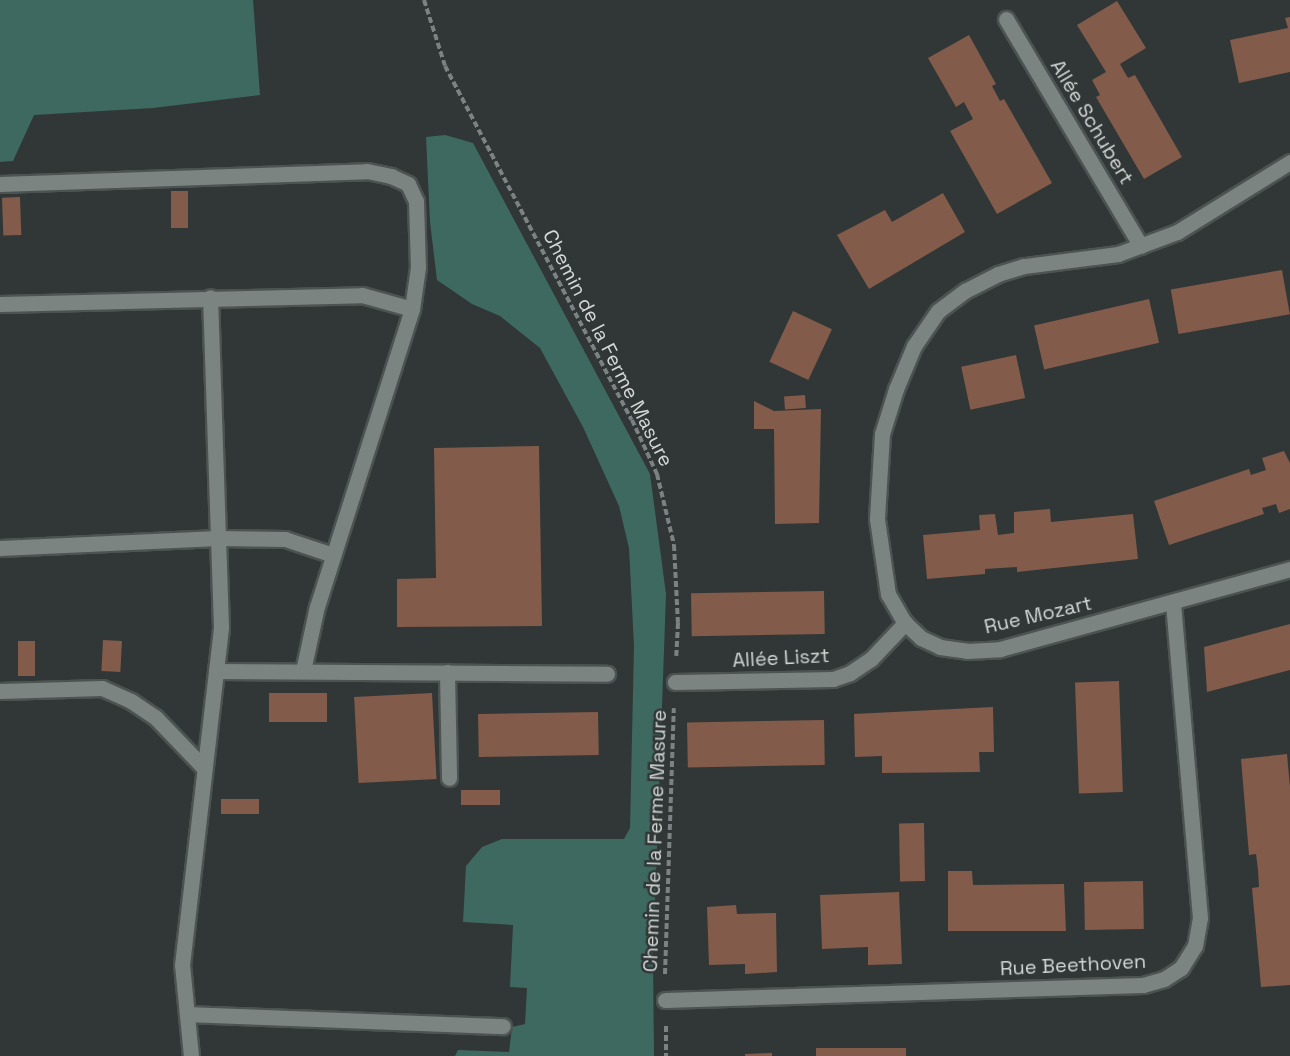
<!DOCTYPE html>
<html>
<head>
<meta charset="utf-8">
<style>
  body { margin:0 }
  #map { position:relative; width:1290px; height:1056px; overflow:hidden; background:#303736; font-family:"Space Grotesk",sans-serif }
  div>[style] { position:absolute }
  [style*='--x'] { left:calc(var(--x)*1px); top:calc(var(--y)*1px); width:calc(var(--w)*1px); rotate:calc(var(--a)*1deg) }
  .green>* { inset:0; background:#3e6961 }
  .building>* { inset:0; background:#825b4a; transform-origin:0 0 }
  .path>* { height:4px; margin-top:-2px; transform-origin:0; background:repeating-linear-gradient(90deg,#7c8281 0 6px,transparent 0 9px) }
  .roads { filter:drop-shadow(2px 0 #4c5351) drop-shadow(-2px 0 #4c5351) drop-shadow(0 2px #4c5351) drop-shadow(0 -2px #4c5351) }
  .minor>* { height:15px; margin:-7.5px; padding:0 7.5px; transform-origin:7.5px; border-radius:7.5px; background:#7c8482 }
  span { translate:-50% -50%; white-space:nowrap; text-align:center; line-height:1.15; -webkit-text-stroke:5px #303736; paint-order:stroke }
  .street-label { font-size:20px; color:#d3d7d6 }
</style>
</head>
<body>
<div id="map">
  <div class="green">
    <i style="clip-path:polygon(0 0,253px 0,260px 95px,153px 108px,34px 115px,13px 161px,0 162px)"></i>
    <i style="clip-path:polygon(445px 135px,473px 143px,650px 474px,666px 594px,653px 959px,654px 1056px,455px 1056px,458px 1050px,509px 1052px,512px 1027px,525px 1024px,527px 988px,510px 987px,513px 925px,463px 922px,466px 866px,482px 847px,502px 839px,624px 839px,630px 828px,634px 646px,629px 548px,619px 506px,583px 427px,540px 348px,500px 316px,472px 304px,437px 280px,430px 222px,426px 137px)"></i>
  </div>
  <div class="building">
    <i style="clip-path:polygon(1117px 1px,1146px 48px,1120px 64px,1128px 78px,1135px 75px,1182px 157px,1144px 179px,1096px 97px,1100px 95px,1092px 80px,1106px 72px,1077px 25px)"></i>
    <i style="clip-path:polygon(1290px 17px,1290px 72px,1239px 83px,1230px 40px,1288px 28px,1285px 18px)"></i>
    <i style="clip-path:polygon(969px 35px,996px 84px,992px 86px,1000px 101px,1004px 99px,1052px 183px,997px 214px,950px 131px,973px 119px,964px 102px,956px 107px,928px 58px)"></i>
    <i style="left:171px;top:191px;width:17px;height:37px"></i>
    <i style="clip-path:polygon(943px 193px,965px 232px,869px 289px,837px 235px,885px 210px,892px 222px)"></i>
    <i style="left:20px;top:197px;width:38px;height:18px;rotate:88deg"></i>
    <i style="left:1282px;top:270px;width:45px;height:113px;rotate:80deg"></i>
    <i style="left:1149px;top:299px;width:45px;height:118px;rotate:77deg"></i>
    <i style="left:793px;top:311px;width:43px;height:56px;rotate:25deg"></i>
    <i style="left:1016px;top:355px;width:44px;height:56px;rotate:78deg"></i>
    <i style="left:805px;top:395px;width:13px;height:21px;rotate:86deg"></i>
    <i style="clip-path:polygon(754px 401px,774px 411px,821px 409px,819px 523px,775px 524px,774px 429px,754px 429px)"></i>
    <i style="clip-path:polygon(539px 446px,542px 626px,397px 627px,397px 579px,436px 578px,434px 448px)"></i>
    <i style="clip-path:polygon(1284px 451px,1290px 463px,1290px 509px,1279px 513px,1276px 504px,1262px 508px,1264px 514px,1169px 545px,1154px 501px,1249px 469px,1251px 475px,1266px 470px,1262px 458px)"></i>
    <i style="clip-path:polygon(1050px 509px,1051px 522px,1133px 514px,1138px 559px,1017px 572px,1017px 567px,985px 569px,985px 574px,927px 579px,923px 535px,980px 530px,979px 515px,995px 514px,998px 535px,1014px 533px,1014px 512px)"></i>
    <i style="left:824px;top:591px;width:43px;height:133px;rotate:89deg"></i>
    <i style="clip-path:polygon(1290px 624px,1290px 670px,1207px 692px,1204px 647px)"></i>
    <i style="left:103px;top:640px;width:19px;height:31px;rotate:3deg"></i>
    <i style="left:18px;top:641px;width:17px;height:35px"></i>
    <i style="left:1119px;top:681px;width:111px;height:44px;rotate:88deg"></i>
    <i style="left:327px;top:693px;width:29px;height:58px;rotate:90deg"></i>
    <i style="left:432px;top:693px;width:86px;height:78px;rotate:87deg"></i>
    <i style="clip-path:polygon(993px 707px,994px 752px,979px 752px,980px 772px,882px 773px,882px 756px,855px 757px,854px 714px)"></i>
    <i style="left:598px;top:712px;width:43px;height:120px;rotate:89deg"></i>
    <i style="left:824px;top:720px;width:45px;height:137px;rotate:89deg"></i>
    <i style="clip-path:polygon(1287px 754px,1290px 787px,1290px 985px,1261px 987px,1252px 888px,1259px 887px,1258px 870px,1256px 854px,1249px 855px,1241px 759px)"></i>
    <i style="left:500px;top:790px;width:15px;height:39px;rotate:90deg"></i>
    <i style="left:259px;top:799px;width:15px;height:38px;rotate:90deg"></i>
    <i style="left:924px;top:823px;width:58px;height:25px;rotate:89deg"></i>
    <i style="clip-path:polygon(948px 871px,972px 871px,973px 885px,1064px 884px,1066px 931px,948px 931px)"></i>
    <i style="left:1143px;top:881px;width:48px;height:59px;rotate:89deg"></i>
    <i style="clip-path:polygon(899px 892px,902px 964px,868px 965px,868px 947px,822px 949px,820px 895px)"></i>
    <i style="clip-path:polygon(736px 905px,737px 914px,776px 913px,777px 972px,745px 974px,745px 964px,709px 965px,707px 907px)"></i>
    <i style="left:906px;top:1048px;width:8px;height:90px;rotate:90deg"></i>
    <i style="clip-path:polygon(772px 1053px,772px 1056px,745px 1056px,745px 1054px)"></i>
  </div>
  <div class="path">
    <i style="--x:424;--y:0;--w:69;--a:72.3"></i>
    <i style="--x:445;--y:66;--w:400;--a:62.2"></i>
    <i style="--x:632;--y:420;--w:60;--a:65.2"></i>
    <i style="--x:657;--y:474;--w:73;--a:76.5"></i>
    <i style="--x:674;--y:545;--w:78;--a:87.1"></i>
    <i style="--x:678;--y:623;--w:33;--a:93"></i>
    <i style="--x:665;--y:974;--w:266;--a:-88.1"></i>
    <i style="--x:666;--y:1026;--w:30;--a:90"></i>
  </div>
  <div class="roads">
    <div class="minor">
      <i style="--x:1006;--y:19;--w:264;--a:59.3"></i>
      <i style="--x:1290;--y:162;--w:133;--a:148.2"></i>
      <i style="--x:1177;--y:232;--w:63;--a:159.6"></i>
      <i style="--x:1118;--y:254;--w:95;--a:172.7"></i>
      <i style="--x:1024;--y:266;--w:27;--a:163"></i>
      <i style="--x:998;--y:274;--w:36;--a:153"></i>
      <i style="--x:966;--y:290;--w:35;--a:143"></i>
      <i style="--x:938;--y:311;--w:42;--a:124.4"></i>
      <i style="--x:914;--y:346;--w:47;--a:112.7"></i>
      <i style="--x:896;--y:389;--w:47;--a:107.3"></i>
      <i style="--x:882;--y:434;--w:85;--a:93.4"></i>
      <i style="--x:877;--y:519;--w:76;--a:81.7"></i>
      <i style="--x:888;--y:594;--w:34;--a:60"></i>
      <i style="--x:905;--y:623;--w:22;--a:43"></i>
      <i style="--x:921;--y:638;--w:21;--a:25"></i>
      <i style="--x:940;--y:647;--w:27;--a:8"></i>
      <i style="--x:967;--y:651;--w:33;--a:-3"></i>
      <i style="--x:1000;--y:649;--w:301;--a:-15.4"></i>
      <i style="--x:0;--y:184;--w:367;--a:-2"></i>
      <i style="--x:367;--y:171;--w:25;--a:12"></i>
      <i style="--x:391;--y:176;--w:19;--a:25"></i>
      <i style="--x:408;--y:184;--w:19;--a:65"></i>
      <i style="--x:416;--y:201;--w:66;--a:88.3"></i>
      <i style="--x:418;--y:267;--w:42;--a:98.1"></i>
      <i style="--x:412;--y:309;--w:312;--a:107.7"></i>
      <i style="--x:317;--y:606;--w:66;--a:102.2"></i>
      <i style="--x:0;--y:304;--w:362;--a:-1.4"></i>
      <i style="--x:362;--y:295;--w:52;--a:15.6"></i>
      <i style="--x:0;--y:548;--w:218;--a:-2.6"></i>
      <i style="--x:218;--y:538;--w:67;--a:0.9"></i>
      <i style="--x:285;--y:539;--w:51;--a:18.4"></i>
      <i style="--x:216;--y:671;--w:391;--a:0.4"></i>
      <i style="--x:447;--y:672;--w:106;--a:88.9"></i>
      <i style="--x:675;--y:682;--w:158;--a:-1.1"></i>
      <i style="--x:833;--y:679;--w:18;--a:-19"></i>
      <i style="--x:850;--y:673;--w:25;--a:-34"></i>
      <i style="--x:871;--y:659;--w:50;--a:-46.6"></i>
      <i style="--x:0;--y:691;--w:102;--a:-1.7"></i>
      <i style="--x:102;--y:688;--w:32;--a:24"></i>
      <i style="--x:131;--y:701;--w:30;--a:34"></i>
      <i style="--x:156;--y:718;--w:69;--a:46.2"></i>
      <i style="--x:665;--y:1000;--w:478;--a:-1.8"></i>
      <i style="--x:1143;--y:985;--w:22;--a:-16"></i>
      <i style="--x:1164;--y:979;--w:20;--a:-33"></i>
      <i style="--x:1181;--y:968;--w:26;--a:-58"></i>
      <i style="--x:1195;--y:946;--w:28;--a:-80"></i>
      <i style="--x:1200;--y:918;--w:316;--a:-94.9"></i>
      <i style="--x:187;--y:1014;--w:316;--a:2.2"></i>
      <i style="--x:191;--y:1056;--w:91;--a:-95.6"></i>
      <i style="--x:182;--y:965;--w:340;--a:-83.4"></i>
      <i style="--x:221;--y:627;--w:330;--a:-91.9"></i>
    </div>
  </div>
  <div class="street-label">
    <span style="left:1092px;top:122px;rotate:59deg">Allée Schubert</span>
    <span style="left:608px;top:348px;rotate:63deg">Chemin de la Ferme Masure</span>
    <span style="left:1038px;top:615px;rotate:-13deg">Rue Mozart</span>
    <span style="left:781px;top:658px;rotate:-3deg">Allée Liszt</span>
    <span style="left:655px;top:841px;rotate:-88deg">Chemin de la Ferme Masure</span>
    <span style="left:1073px;top:965px;rotate:-3deg">Rue Beethoven</span>
  </div>
</div>
</body>
</html>
